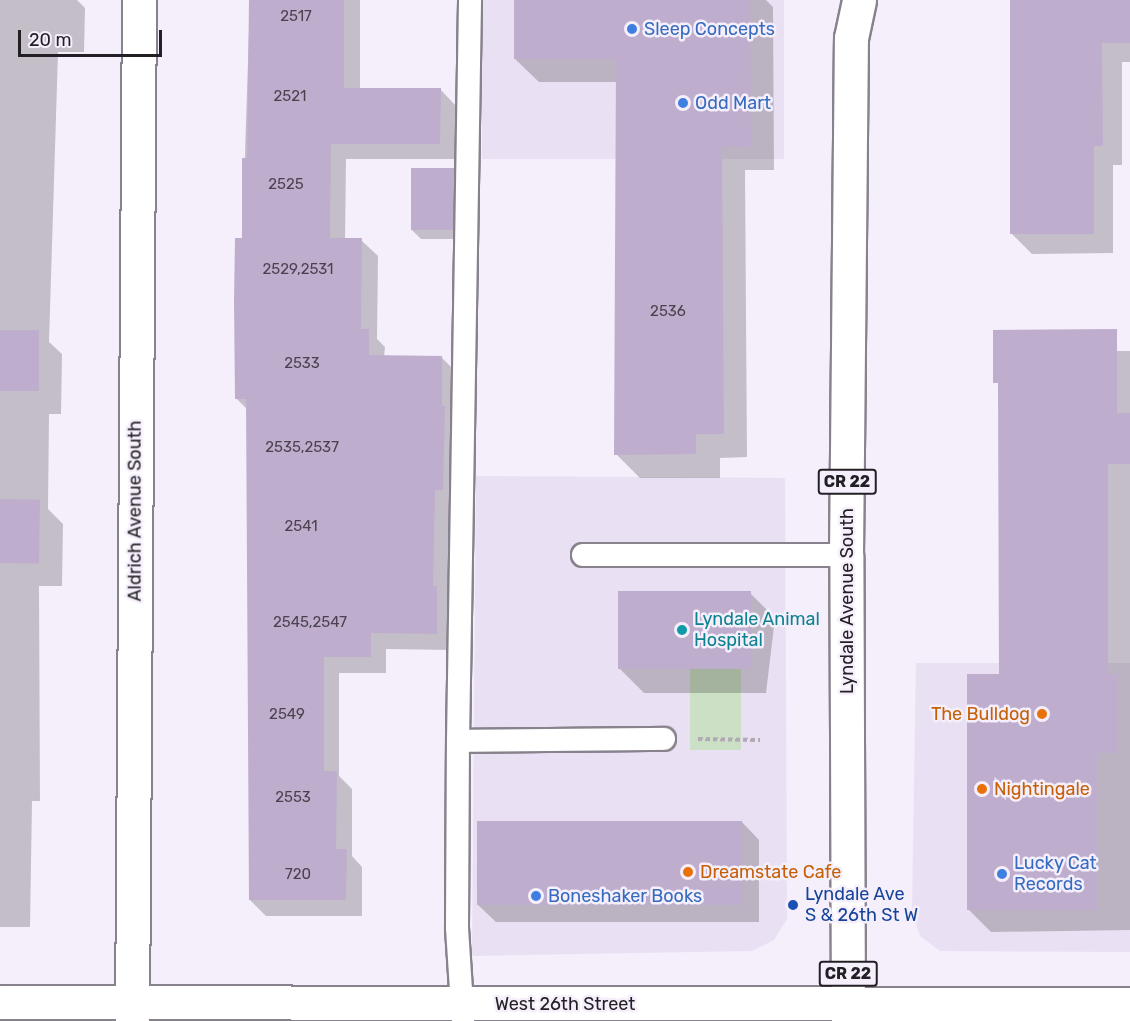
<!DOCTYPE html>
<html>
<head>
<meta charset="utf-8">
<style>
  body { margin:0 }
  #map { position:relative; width:1130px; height:1021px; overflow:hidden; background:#f5eefb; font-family:Rubik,sans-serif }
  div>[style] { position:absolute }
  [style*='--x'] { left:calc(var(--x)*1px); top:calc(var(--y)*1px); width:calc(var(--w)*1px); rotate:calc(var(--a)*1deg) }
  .built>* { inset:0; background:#eae0f3; transform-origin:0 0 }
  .green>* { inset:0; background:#cce0c5; transform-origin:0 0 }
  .shadow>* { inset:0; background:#0003 }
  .building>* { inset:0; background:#bfadce; transform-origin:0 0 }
  .path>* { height:4px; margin-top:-2px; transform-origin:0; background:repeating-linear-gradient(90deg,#b0aab4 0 4.5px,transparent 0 7.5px) }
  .roads { filter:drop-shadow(2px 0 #88828d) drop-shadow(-2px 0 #88828d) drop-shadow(0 2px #88828d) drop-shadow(0 -2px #88828d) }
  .service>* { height:22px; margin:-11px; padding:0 11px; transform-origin:11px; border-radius:11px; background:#fff }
  .minor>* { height:33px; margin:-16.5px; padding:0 16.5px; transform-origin:16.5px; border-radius:16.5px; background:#fff }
  .tertiary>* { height:33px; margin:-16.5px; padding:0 16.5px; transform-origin:16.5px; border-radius:16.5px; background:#fff }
  .primary>* { height:33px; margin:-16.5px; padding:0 16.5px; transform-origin:16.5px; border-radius:16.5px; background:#fff }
  .dots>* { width:16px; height:16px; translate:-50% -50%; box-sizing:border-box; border:3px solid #f5eefb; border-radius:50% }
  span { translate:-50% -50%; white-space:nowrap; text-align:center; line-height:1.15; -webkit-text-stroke:5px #f5eefb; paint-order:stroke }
  .number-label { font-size:15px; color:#4a434f }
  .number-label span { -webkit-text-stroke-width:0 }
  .shield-label span { padding:2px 4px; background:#f5eefb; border:2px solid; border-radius:4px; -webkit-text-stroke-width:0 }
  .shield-label { font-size:16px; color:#232025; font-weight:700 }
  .shop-label { font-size:18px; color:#366cbe }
  .left { translate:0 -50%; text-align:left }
  .street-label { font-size:18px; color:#232025 }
  .culture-label { font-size:18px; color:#0d838f }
  .food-label { font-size:18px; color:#c56008 }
  .right { translate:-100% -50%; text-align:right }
  .transit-label { font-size:18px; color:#164399 }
  .scale { position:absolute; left:18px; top:30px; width:144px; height:27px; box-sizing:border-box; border:3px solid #232025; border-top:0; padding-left:8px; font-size:18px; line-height:21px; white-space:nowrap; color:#232025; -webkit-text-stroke:4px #f5eefb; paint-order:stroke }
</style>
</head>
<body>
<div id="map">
  <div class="built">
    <i style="left:482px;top:0;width:302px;height:159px"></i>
    <i style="clip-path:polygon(476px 476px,785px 478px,787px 919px,774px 940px,752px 951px,472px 956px)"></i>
    <i style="clip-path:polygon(916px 663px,1130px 663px,1130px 952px,940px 951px,920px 936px,912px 913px)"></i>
  </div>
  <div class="green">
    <i style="left:690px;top:669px;width:51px;height:81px"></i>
  </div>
  <div class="shadow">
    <i style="clip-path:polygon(0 0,77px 0,85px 8px,84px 52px,58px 52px,49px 342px,62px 354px,61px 414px,49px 414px,48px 509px,63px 524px,62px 586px,39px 586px,40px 801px,32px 801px,30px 927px,0 927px)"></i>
    <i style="clip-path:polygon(250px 0,360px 0,360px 89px,440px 89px,456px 106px,456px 159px,346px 159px,345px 240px,361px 240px,378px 256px,377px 339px,385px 347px,384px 357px,442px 358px,458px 374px,448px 600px,453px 604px,452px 650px,386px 649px,386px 673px,339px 673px,339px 776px,352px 789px,352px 856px,362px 867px,362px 916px,266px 916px,250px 900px,248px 410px,237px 399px)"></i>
    <i style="clip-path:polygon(515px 0,766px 0,773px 7px,774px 170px,745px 170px,747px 457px,720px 458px,720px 478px,640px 478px,616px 454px,617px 82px,539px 82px,515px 59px)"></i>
    <i style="clip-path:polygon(1011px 0,1130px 0,1130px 62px,1122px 62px,1122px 165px,1113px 165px,1113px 253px,1032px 254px,1012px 234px)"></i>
    <i style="clip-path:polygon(453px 170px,462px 179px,461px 239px,421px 239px,412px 230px)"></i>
    <i style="clip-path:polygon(999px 351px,1130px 351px,1130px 930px,991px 932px,968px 909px,1000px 676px)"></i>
    <i style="clip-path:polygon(750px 593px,775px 618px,766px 693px,644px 693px,619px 668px)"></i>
    <i style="clip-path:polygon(742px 822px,759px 840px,759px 922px,496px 922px,478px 905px)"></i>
  </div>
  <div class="building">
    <i style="clip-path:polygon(249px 0,344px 0,344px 88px,441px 88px,440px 144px,331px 144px,330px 238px,362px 238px,361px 329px,369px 329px,369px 355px,442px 356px,442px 406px,445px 406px,443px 490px,435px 490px,433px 586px,437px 586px,437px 634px,371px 633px,371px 657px,324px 657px,324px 771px,337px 771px,336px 849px,347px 849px,346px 900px,249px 900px,246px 399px,235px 399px,234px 301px,235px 238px,242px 238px,242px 158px,247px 158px)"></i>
    <i style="clip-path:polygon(514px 0,750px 0,751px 147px,722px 147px,724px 434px,696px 434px,696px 454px,614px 455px,616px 59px,514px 59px)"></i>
    <i style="clip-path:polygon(1010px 0,1130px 0,1130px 43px,1102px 43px,1103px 146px,1094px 146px,1094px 234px,1010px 234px)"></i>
    <i style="left:411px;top:168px;width:43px;height:62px"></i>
    <i style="clip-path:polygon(1117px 329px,1117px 413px,1130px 413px,1130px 464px,1108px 464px,1108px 674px,1117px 674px,1117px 753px,1097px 753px,1097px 910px,967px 910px,967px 674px,999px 674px,998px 383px,993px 383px,993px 330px)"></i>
    <i style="left:0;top:330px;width:39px;height:61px"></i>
    <i style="left:0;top:499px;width:40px;height:64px;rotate:1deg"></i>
    <i style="left:618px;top:591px;width:133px;height:78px"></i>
    <i style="left:477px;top:821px;width:265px;height:84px"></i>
  </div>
  <div class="path">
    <i style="--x:698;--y:739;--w:62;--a:0.9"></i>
  </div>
  <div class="roads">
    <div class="service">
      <i style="--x:583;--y:555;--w:263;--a:0"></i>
      <i style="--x:458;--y:741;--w:206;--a:-0.6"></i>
      <i style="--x:463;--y:1021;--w:94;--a:-93.7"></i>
      <i style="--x:457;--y:927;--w:186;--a:-89.7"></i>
      <i style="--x:458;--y:741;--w:741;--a:-89.07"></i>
    </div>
    <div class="minor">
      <i style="--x:132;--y:1021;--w:1021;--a:-89.61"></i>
    </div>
    <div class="tertiary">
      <i style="--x:0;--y:1002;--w:1130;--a:0.1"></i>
    </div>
    <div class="primary">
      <i style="--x:848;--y:1021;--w:466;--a:-90.2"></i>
      <i style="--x:846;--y:555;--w:517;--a:-89.45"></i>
      <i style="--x:851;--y:38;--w:39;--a:-78"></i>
    </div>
  </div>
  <div class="dots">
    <i style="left:632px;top:29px;background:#3f7fe0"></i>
    <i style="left:683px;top:103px;background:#3f7fe0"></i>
    <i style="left:682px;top:630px;background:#0f9aa8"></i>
    <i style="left:1042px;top:714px;background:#e8710a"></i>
    <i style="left:982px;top:789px;background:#e8710a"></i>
    <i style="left:688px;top:872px;background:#e8710a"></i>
    <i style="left:1002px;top:874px;background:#3f7fe0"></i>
    <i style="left:536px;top:896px;background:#3f7fe0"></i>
    <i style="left:793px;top:905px;background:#1a4fb4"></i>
  </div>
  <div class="number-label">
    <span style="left:296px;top:17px">2517</span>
    <span style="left:290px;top:97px">2521</span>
    <span style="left:286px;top:185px">2525</span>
    <span style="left:298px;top:270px">2529,2531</span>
    <span style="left:668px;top:312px">2536</span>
    <span style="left:302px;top:364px">2533</span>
    <span style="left:302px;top:448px">2535,2537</span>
    <span style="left:301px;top:527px">2541</span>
    <span style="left:310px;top:623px">2545,2547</span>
    <span style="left:287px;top:715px">2549</span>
    <span style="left:293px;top:798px">2553</span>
    <span style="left:298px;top:875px">720</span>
  </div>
  <div class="shield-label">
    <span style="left:847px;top:482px">CR 22</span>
    <span style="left:848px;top:974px">CR 22</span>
  </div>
  <div class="shop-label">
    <span class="left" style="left:644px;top:29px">Sleep Concepts</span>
    <span class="left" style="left:695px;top:103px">Odd Mart</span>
    <span class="left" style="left:1014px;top:874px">Lucky Cat<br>Records</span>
    <span class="left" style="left:548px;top:896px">Boneshaker Books</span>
  </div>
  <div class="street-label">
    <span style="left:135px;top:511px;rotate:-90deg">Aldrich Avenue South</span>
    <span style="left:847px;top:601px;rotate:-90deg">Lyndale Avenue South</span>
    <span style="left:565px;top:1004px">West 26th Street</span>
  </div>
  <div class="culture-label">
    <span class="left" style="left:694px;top:630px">Lyndale Animal<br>Hospital</span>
  </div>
  <div class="food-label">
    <span class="right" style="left:1030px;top:714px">The Bulldog</span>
    <span class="left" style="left:994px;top:789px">Nightingale</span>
    <span class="left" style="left:700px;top:872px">Dreamstate Cafe</span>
  </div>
  <div class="transit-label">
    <span class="left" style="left:805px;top:905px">Lyndale Ave<br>S &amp; 26th St W</span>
  </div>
  <div class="scale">20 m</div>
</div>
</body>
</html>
